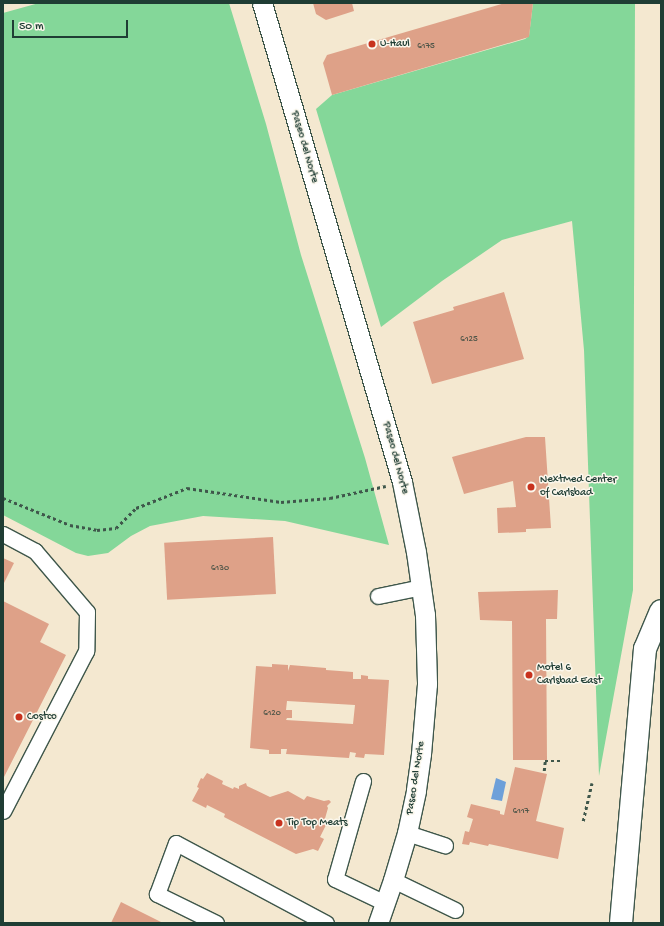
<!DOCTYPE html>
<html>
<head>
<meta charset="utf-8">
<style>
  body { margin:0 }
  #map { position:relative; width:664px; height:926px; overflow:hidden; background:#f4e8d0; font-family:"Gochi Hand",sans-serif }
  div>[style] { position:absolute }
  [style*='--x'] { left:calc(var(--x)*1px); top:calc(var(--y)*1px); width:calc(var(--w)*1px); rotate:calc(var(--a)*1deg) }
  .green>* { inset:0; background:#84d799 }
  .water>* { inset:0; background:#6ea0d9 }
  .building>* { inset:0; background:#dea188; transform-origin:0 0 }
  .path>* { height:2.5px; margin-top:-1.25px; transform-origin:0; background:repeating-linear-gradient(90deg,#3f574b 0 3px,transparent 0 6px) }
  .roads { filter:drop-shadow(1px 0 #3f574b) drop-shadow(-1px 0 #3f574b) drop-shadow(0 1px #3f574b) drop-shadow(0 -1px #3f574b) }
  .minor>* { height:15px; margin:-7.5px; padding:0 7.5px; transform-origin:7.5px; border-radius:7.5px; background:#fff }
  .major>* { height:19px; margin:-9.5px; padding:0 9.5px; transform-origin:9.5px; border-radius:9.5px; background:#fff }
  .highway>* { height:22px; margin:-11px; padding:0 11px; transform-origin:11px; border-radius:11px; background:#fff }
  .dots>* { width:11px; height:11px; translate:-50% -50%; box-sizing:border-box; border:2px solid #fbf7ec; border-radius:50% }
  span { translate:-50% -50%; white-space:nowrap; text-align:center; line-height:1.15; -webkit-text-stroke:3px #fbf7ec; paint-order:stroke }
  .number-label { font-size:9px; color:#4f5649 }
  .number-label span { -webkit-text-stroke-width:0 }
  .poi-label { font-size:11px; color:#1f3d34 }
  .left { translate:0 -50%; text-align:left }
  .street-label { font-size:11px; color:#1f3d34 }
  .frame { position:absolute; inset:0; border:4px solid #1f3d34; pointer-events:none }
  .scale { position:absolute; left:12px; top:20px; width:116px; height:18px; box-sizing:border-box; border:2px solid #1f3d34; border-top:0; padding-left:5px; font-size:12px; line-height:14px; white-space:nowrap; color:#1f3d34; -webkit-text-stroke:3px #fbf7ec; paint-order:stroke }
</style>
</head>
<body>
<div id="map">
  <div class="green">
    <i style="clip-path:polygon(39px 3px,229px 3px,266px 124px,301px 255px,365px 458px,389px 545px,285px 521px,203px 516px,150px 526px,131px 536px,108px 553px,88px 556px,76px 553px,3px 515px,3px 13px)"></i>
    <i style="clip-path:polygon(533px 3px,635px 3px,633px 590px,599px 776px,584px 350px,572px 221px,502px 240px,442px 281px,381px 327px,316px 109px,332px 95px,525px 39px,529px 36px)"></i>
  </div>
  <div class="water">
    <i style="clip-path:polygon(496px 778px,506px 782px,502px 801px,491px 799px)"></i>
  </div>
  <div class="building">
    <i style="clip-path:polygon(313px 3px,352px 3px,354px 11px,326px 20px,316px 14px)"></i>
    <i style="clip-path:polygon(505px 3px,533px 3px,529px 37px,332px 95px,323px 63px,327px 55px)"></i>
    <i style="clip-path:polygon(504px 292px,524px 359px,432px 384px,413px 322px,454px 310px,453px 307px)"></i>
    <i style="clip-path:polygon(526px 437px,545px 437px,551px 528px,526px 529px,526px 532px,498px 533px,497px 508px,516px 507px,513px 481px,464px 494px,452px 457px)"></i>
    <i style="left:273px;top:537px;width:57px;height:109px;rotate:87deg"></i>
    <i style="clip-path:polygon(3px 558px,14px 563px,3px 585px)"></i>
    <i style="clip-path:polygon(558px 590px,557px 619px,546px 619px,547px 760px,513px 760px,512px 621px,480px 620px,478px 592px)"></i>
    <i style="clip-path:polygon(3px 601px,49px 624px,40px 642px,66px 655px,3px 779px)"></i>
    <i style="clip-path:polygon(evenodd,272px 664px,288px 665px,288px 671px,290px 665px,326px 668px,326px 670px,353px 672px,353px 679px,361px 679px,361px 675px,368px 676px,368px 679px,389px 680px,384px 755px,365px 754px,364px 758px,355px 757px,356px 753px,350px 752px,349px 758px,286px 754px,287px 749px,281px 749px,281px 754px,269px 754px,269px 750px,250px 748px,256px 666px,272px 667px,272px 664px,287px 701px,355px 705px,353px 724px,286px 720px,287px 718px,292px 718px,292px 710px,286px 710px,287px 701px)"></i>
    <i style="clip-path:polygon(515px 767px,547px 774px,536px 821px,564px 828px,558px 859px,489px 844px,488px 846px,470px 842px,469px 845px,462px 844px,465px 831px,469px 832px,473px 819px,467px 817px,471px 804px,500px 811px,500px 814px,504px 815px)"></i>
    <i style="clip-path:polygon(207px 773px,223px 781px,222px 784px,233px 789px,234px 787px,239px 789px,239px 786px,246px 783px,247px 786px,270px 797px,288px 791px,304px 800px,307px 796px,324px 801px,329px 800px,331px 802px,327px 806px,328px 808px,324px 822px,326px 825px,320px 837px,324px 839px,318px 851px,313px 849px,296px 854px,224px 817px,225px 814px,207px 805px,206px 808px,192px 801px,199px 788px,197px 787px,199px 782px,201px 778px,203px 779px)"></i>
    <i style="clip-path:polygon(121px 902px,163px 923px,111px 923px)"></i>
  </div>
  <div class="path">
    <i style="--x:3;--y:498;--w:72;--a:21.9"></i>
    <i style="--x:70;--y:525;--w:27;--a:10"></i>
    <i style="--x:97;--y:530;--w:19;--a:-6"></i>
    <i style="--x:116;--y:528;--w:28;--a:-45"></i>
    <i style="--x:136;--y:508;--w:55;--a:-21.4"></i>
    <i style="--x:187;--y:488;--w:95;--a:8.5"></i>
    <i style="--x:281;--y:502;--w:49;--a:-4.7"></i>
    <i style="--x:330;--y:498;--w:57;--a:-12.1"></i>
    <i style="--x:544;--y:771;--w:10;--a:-84"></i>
    <i style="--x:545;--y:761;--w:15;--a:0"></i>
    <i style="--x:583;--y:821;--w:39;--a:-77"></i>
  </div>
  <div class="roads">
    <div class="minor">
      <i style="--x:3;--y:534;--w:36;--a:28"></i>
      <i style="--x:35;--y:551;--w:80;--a:49.6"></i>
      <i style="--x:87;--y:612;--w:39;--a:91"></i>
      <i style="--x:86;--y:651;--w:180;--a:117.4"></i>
      <i style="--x:378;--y:596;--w:45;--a:-11.6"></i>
      <i style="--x:363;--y:781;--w:102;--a:105.9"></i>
      <i style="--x:335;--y:879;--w:55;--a:25.6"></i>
      <i style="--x:407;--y:833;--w:40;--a:18"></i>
      <i style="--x:393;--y:880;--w:69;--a:25.8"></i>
      <i style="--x:216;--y:923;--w:66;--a:-153.8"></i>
      <i style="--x:157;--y:894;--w:54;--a:-69.6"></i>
      <i style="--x:176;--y:843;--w:170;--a:28.1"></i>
    </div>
    <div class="major">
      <i style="--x:262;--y:3;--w:499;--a:73.7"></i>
      <i style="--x:402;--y:482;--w:71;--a:78.7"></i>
      <i style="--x:416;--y:552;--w:64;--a:81.9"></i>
      <i style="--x:425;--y:615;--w:69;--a:88.3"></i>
      <i style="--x:427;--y:684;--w:70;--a:94.9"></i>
      <i style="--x:421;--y:754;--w:37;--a:98"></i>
      <i style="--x:416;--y:791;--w:43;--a:102.1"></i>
      <i style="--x:407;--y:833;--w:49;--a:106.6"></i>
      <i style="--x:393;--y:880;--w:46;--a:109.2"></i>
    </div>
    <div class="highway">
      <i style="--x:621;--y:923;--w:275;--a:-85"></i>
      <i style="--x:645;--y:649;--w:41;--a:-67.2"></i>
    </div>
  </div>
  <div class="dots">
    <i style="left:372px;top:44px;background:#c8321e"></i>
    <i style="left:531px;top:487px;background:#c8321e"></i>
    <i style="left:529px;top:675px;background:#c8321e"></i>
    <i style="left:19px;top:717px;background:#c8321e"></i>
    <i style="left:279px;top:823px;background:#c8321e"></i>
  </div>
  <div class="number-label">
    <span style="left:426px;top:47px">6175</span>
    <span style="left:469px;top:340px">6125</span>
    <span style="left:220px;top:569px">6130</span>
    <span style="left:272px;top:714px">6120</span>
    <span style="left:521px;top:812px">6117</span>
  </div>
  <div class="poi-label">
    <span class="left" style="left:380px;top:44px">U-Haul</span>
    <span class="left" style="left:540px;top:487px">NextMed Center<br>of Carlsbad</span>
    <span class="left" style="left:537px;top:675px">Motel 6<br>Carlsbad East</span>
    <span class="left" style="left:27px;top:717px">Costco</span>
    <span class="left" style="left:287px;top:823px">Tip Top Meats</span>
  </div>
  <div class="street-label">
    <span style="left:304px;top:147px;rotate:74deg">Paseo del Norte</span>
    <span style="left:395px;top:458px;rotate:75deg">Paseo del Norte</span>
    <span style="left:416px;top:778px;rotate:-81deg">Paseo del Norte</span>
  </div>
  <div class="frame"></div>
  <div class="scale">50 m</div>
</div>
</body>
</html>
